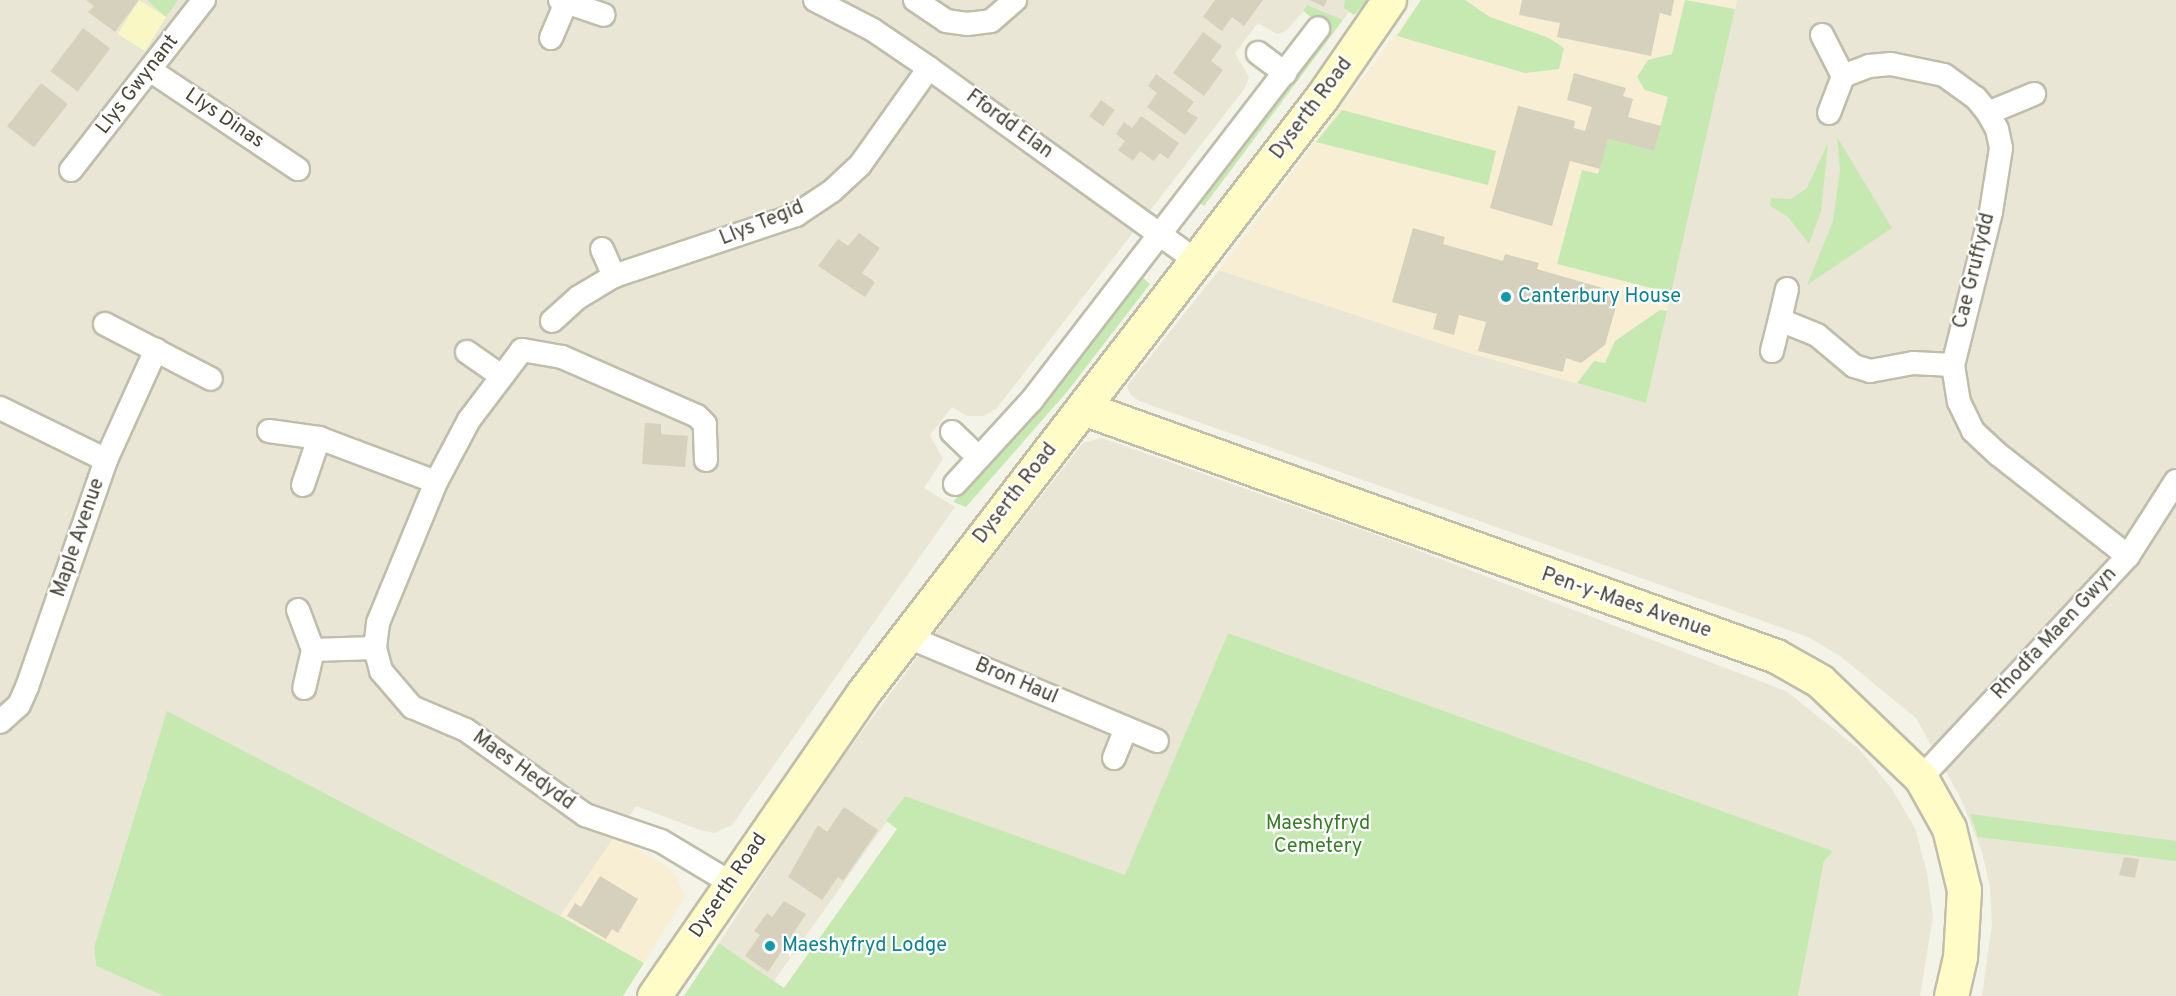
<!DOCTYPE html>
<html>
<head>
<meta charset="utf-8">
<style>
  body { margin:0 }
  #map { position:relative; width:2176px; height:996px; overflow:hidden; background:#f4f3e8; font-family:Overpass,sans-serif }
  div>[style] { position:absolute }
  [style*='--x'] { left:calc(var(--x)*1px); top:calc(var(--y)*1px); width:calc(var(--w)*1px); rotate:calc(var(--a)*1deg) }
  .residential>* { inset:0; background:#e9e6d6 }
  .commercial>* { inset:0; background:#f7eed3 }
  .green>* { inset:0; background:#c5e9b0 }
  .sand>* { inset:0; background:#f9f8c4; transform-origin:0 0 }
  .building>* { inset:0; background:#d6d1bd; transform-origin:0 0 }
  .roads { filter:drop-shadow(2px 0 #c0bdaa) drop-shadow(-2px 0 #c0bdaa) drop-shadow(0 2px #c0bdaa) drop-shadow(0 -2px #c0bdaa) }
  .street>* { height:22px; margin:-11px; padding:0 11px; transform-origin:11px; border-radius:11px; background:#fff }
  .secondary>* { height:33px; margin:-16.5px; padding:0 16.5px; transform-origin:16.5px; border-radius:16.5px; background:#fffcc8 }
  .dots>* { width:16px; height:16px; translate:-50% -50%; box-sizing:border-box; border:3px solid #fff; border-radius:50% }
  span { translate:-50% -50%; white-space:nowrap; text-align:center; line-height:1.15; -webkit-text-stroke:4.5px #fff; paint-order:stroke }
  .street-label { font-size:20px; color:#484537 }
  .culture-label { font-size:20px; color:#0d838f }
  .left { translate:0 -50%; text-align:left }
  .park-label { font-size:20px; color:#377c28 }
</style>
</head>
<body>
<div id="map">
  <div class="residential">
    <i style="clip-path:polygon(0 0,1358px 0,1343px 20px,1308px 6px,1286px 31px,1277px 34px,1258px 23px,1235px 53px,1249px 77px,1245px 88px,997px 408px,984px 416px,967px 416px,952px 407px,930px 435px,943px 459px,924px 488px,955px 507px,732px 825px,715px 833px,700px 830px,636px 806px,560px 916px,345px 806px,147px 775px,94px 947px,96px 966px,164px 996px,0 996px)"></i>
    <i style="clip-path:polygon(1737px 0,2176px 0,2176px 996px,1982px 996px,1992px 924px,1990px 887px,1982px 852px,1961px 799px,1916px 718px,1840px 656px,1808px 637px,1139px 401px,1130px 394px,1127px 386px,1219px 270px,1476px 355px,1646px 402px)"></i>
    <i style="clip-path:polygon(1102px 438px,1396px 542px,1786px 691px,1860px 750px,1892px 789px,1915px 828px,1927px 873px,1933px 916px,1920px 996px,1798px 996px,1824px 861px,1832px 851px,1228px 633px,1125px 876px,905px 796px,774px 981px,719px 943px,815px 795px,962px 597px,1083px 443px)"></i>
  </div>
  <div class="commercial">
    <i style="clip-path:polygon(1421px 0,1737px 0,1646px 403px,1476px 355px,1219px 270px)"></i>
    <i style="clip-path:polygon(614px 837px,666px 865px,676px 875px,685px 897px,644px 963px,560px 916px)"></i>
  </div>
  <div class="green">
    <i style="clip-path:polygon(147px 0,178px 0,166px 17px)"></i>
    <i style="clip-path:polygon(1345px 0,1368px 0,1354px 15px,1344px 8px)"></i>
    <i style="clip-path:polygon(1421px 0,1465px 0,1490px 17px,1549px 38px,1564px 48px,1559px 69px,1525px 73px,1397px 36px)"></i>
    <i style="clip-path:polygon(1685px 0,1735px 9px,1671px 293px,1557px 264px,1582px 170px,1598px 174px,1608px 139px,1654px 151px,1668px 97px,1645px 90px,1637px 77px,1648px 60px,1672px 54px)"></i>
    <i style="clip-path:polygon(1307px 5px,1343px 20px,1204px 206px,1198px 202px,1327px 29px,1303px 11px)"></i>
    <i style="clip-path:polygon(1342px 110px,1496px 151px,1488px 185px,1316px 142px)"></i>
    <i style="clip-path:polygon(1837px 137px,1892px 228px,1807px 285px,1833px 221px,1840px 170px)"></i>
    <i style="clip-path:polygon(1828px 143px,1821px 211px,1809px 244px,1788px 217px,1770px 206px,1771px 198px,1791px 199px,1807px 188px)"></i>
    <i style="clip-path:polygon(1142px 277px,1150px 284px,1066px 393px,966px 507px,953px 502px)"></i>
    <i style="clip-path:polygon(1660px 310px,1667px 311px,1646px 403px,1577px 383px,1594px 361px,1605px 363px,1615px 341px)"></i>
    <i style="clip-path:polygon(1228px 633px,1833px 851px,1824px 861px,1798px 996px,684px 996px,719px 943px,784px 988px,897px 829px,886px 821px,905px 796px,1125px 875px)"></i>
    <i style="clip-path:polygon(167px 711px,560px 916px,644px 963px,623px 996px,164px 996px,96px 966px,94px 947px)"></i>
    <i style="clip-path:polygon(1970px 814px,2176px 841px,2176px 861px,1978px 837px)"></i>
  </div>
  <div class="sand">
    <i style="left:139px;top:0;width:32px;height:40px;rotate:32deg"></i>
  </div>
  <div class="building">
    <i style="clip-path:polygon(86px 0,139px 0,115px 32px,88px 12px,94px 6px)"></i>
    <i style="clip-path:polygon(1215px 0,1263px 0,1244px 26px,1232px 17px,1222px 31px,1203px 17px)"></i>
    <i style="clip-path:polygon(1310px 0,1327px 0,1324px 7px)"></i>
    <i style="clip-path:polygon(1522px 0,1674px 0,1671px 16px,1660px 13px,1651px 56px,1557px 37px,1560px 23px,1519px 15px)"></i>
    <i style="left:83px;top:28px;width:34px;height:54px;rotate:37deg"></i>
    <i style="clip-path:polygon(1203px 32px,1222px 46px,1211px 61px,1223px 70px,1204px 96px,1173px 73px)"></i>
    <i style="clip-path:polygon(1574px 73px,1626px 88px,1623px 96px,1633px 99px,1628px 117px,1661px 126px,1654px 151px,1608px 139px,1600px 169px,1570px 161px,1552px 226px,1490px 208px,1518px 106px,1575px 121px,1574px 128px,1585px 131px,1592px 107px,1567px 100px)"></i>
    <i style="clip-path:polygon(1156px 74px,1194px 102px,1187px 111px,1198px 118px,1185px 135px,1147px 107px,1157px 93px,1148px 86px)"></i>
    <i style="left:41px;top:83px;width:34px;height:55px;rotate:38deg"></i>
    <i style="left:1101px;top:100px;width:17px;height:20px;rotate:36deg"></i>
    <i style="clip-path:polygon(1141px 116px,1179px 143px,1168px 159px,1160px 153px,1154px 161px,1140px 151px,1133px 161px,1118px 150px,1125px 141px,1116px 134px,1124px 122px,1132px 128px)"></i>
    <i style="clip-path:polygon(1413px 228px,1445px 237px,1443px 244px,1503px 261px,1505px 254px,1539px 263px,1537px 269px,1620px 293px,1605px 345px,1581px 363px,1566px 358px,1563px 372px,1478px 351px,1486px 322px,1459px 315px,1454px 335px,1433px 329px,1437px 314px,1392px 302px)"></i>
    <i style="clip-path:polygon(859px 233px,880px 248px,862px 273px,875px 282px,865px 297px,818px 266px,838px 239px,848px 246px)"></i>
    <i style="clip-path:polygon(645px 423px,661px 424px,661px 434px,688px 436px,685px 467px,642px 464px)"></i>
    <i style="clip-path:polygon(844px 807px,878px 830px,843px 881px,838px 877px,822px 900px,788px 877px,818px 825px,827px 832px)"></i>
    <i style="clip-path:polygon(2124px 857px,2139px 859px,2135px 878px,2119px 875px)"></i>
    <i style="clip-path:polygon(600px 876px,638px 899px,618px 933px,612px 929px,606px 939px,567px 916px,575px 903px,581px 907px)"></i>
    <i style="clip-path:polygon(784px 901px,806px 914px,768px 972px,745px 956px,760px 935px,754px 931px,767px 913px,772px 917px)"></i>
  </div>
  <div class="roads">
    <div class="street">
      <i style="--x:560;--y:0;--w:46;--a:18.8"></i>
      <i style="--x:815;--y:0;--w:65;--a:27.3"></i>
      <i style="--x:873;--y:30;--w:68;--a:34.2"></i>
      <i style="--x:929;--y:68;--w:330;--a:35.8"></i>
      <i style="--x:915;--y:0;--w:37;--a:34"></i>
      <i style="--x:946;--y:21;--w:21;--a:8"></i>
      <i style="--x:967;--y:24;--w:24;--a:-7"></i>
      <i style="--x:991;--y:21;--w:32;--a:-41"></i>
      <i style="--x:1822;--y:35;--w:46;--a:62.9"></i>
      <i style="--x:551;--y:38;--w:39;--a:-67"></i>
      <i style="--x:1258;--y:53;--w:34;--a:37"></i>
      <i style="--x:150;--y:70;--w:178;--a:33.8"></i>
      <i style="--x:1829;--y:113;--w:40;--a:-69"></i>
      <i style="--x:1843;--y:76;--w:28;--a:-21"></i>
      <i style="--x:1869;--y:66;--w:22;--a:-5"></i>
      <i style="--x:1891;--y:64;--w:54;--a:11.7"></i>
      <i style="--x:1944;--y:75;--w:39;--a:36"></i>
      <i style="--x:1976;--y:98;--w:19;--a:51"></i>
      <i style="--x:1988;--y:113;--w:18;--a:61"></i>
      <i style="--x:1997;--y:129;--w:19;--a:78"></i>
      <i style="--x:2001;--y:148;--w:65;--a:98.9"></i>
      <i style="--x:1991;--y:212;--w:158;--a:103.9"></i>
      <i style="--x:1953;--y:365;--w:37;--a:81"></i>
      <i style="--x:1959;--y:402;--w:32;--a:64"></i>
      <i style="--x:1973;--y:431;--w:35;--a:43"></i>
      <i style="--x:1999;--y:455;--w:164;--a:38.1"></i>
      <i style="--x:1988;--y:113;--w:50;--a:-22.4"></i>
      <i style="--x:71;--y:170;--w:216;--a:-52"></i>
      <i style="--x:602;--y:249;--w:30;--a:66"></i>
      <i style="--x:1787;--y:289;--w:32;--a:103"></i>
      <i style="--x:1780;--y:320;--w:40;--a:22"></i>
      <i style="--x:1817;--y:335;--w:48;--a:40"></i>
      <i style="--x:1854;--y:366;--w:17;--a:17"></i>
      <i style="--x:1870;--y:371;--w:44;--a:-10.5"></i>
      <i style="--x:1913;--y:363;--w:40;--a:2.9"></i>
      <i style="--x:552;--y:321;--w:36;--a:-42"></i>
      <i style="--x:579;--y:297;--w:41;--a:-31"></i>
      <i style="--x:614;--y:276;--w:192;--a:-18.5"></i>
      <i style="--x:796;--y:215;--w:43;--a:-33.7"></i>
      <i style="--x:832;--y:191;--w:38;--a:-43"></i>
      <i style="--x:860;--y:165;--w:119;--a:-54.6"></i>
      <i style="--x:105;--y:324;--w:119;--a:27.4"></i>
      <i style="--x:1772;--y:351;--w:32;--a:-76"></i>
      <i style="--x:467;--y:352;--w:40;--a:34.9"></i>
      <i style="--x:0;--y:408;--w:118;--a:26.1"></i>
      <i style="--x:269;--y:431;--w:50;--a:8"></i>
      <i style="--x:319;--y:438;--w:125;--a:20.6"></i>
      <i style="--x:952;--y:432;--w:37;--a:44"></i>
      <i style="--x:706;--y:460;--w:36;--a:-92"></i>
      <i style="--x:705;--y:424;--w:11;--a:-135"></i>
      <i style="--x:697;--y:416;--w:147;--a:-156.4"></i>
      <i style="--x:562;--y:357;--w:41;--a:-170.1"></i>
      <i style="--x:522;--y:350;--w:88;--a:127.1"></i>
      <i style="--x:469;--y:420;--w:70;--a:118"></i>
      <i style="--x:436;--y:482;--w:152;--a:112.4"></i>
      <i style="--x:378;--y:623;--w:25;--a:97"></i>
      <i style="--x:375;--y:648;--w:24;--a:75"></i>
      <i style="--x:381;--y:671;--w:48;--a:49.3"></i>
      <i style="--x:412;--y:707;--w:59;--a:23.1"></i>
      <i style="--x:466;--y:730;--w:146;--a:35.5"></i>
      <i style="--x:585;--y:815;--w:80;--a:18.9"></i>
      <i style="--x:661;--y:841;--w:82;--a:31"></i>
      <i style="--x:955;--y:484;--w:114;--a:-47.5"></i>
      <i style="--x:1032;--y:400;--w:469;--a:-52.4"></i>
      <i style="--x:303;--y:485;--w:50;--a:-71.2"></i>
      <i style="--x:298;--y:610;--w:43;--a:69.4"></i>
      <i style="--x:313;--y:650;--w:39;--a:103"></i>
      <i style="--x:906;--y:636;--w:272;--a:22.7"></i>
      <i style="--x:313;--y:650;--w:62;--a:-1.8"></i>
      <i style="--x:0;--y:722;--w:25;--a:-42"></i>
      <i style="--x:19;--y:705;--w:20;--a:-66"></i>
      <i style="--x:27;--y:687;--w:240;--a:-70.8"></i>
      <i style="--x:106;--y:460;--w:121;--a:-65.6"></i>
      <i style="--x:1114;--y:758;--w:32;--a:-68"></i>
      <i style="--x:1921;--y:778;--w:304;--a:-47"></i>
      <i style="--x:2128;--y:556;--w:89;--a:-57.4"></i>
    </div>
    <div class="secondary">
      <i style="--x:1083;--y:408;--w:736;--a:19.69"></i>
      <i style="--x:1776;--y:656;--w:51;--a:29.6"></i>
      <i style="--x:1820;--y:681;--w:140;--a:43.8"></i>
      <i style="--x:1921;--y:778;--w:57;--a:60.8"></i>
      <i style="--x:1949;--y:828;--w:64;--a:76.4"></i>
      <i style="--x:1964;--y:890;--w:67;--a:93.4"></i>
      <i style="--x:1960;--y:957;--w:40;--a:103"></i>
      <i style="--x:654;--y:996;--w:368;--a:-55.4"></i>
      <i style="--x:863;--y:693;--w:752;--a:-52.4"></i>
      <i style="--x:1322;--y:97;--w:118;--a:-55.4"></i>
    </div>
  </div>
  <div class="dots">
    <i style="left:1506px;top:297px;background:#0f9aa8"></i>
    <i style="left:770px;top:946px;background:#0f9aa8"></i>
  </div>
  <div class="street-label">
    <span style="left:138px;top:85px;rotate:-52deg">Llys Gwynant</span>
    <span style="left:1312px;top:109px;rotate:-53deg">Dyserth Road</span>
    <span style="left:224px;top:119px;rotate:34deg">Llys Dinas</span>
    <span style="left:1009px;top:125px;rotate:36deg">Ffordd Elan</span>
    <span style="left:762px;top:224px;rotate:-22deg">Llys Tegid</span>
    <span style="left:1975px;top:271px;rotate:-76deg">Cae Gruffydd</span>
    <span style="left:1016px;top:494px;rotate:-52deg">Dyserth Road</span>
    <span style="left:79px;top:538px;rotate:-71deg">Maple Avenue</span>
    <span style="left:1626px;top:604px;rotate:19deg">Pen-y-Maes Avenue</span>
    <span style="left:2055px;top:634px;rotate:-47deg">Rhodfa Maen Gwyn</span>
    <span style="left:1016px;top:682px;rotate:23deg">Bron Haul</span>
    <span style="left:523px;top:771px;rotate:36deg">Maes Hedydd</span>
    <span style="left:729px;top:886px;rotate:-56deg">Dyserth Road</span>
  </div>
  <div class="culture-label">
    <span class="left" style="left:1518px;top:297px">Canterbury House</span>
    <span class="left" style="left:782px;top:946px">Maeshyfryd Lodge</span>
  </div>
  <div class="park-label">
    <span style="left:1318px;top:836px">Maeshyfryd<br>Cemetery</span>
  </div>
</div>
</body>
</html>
